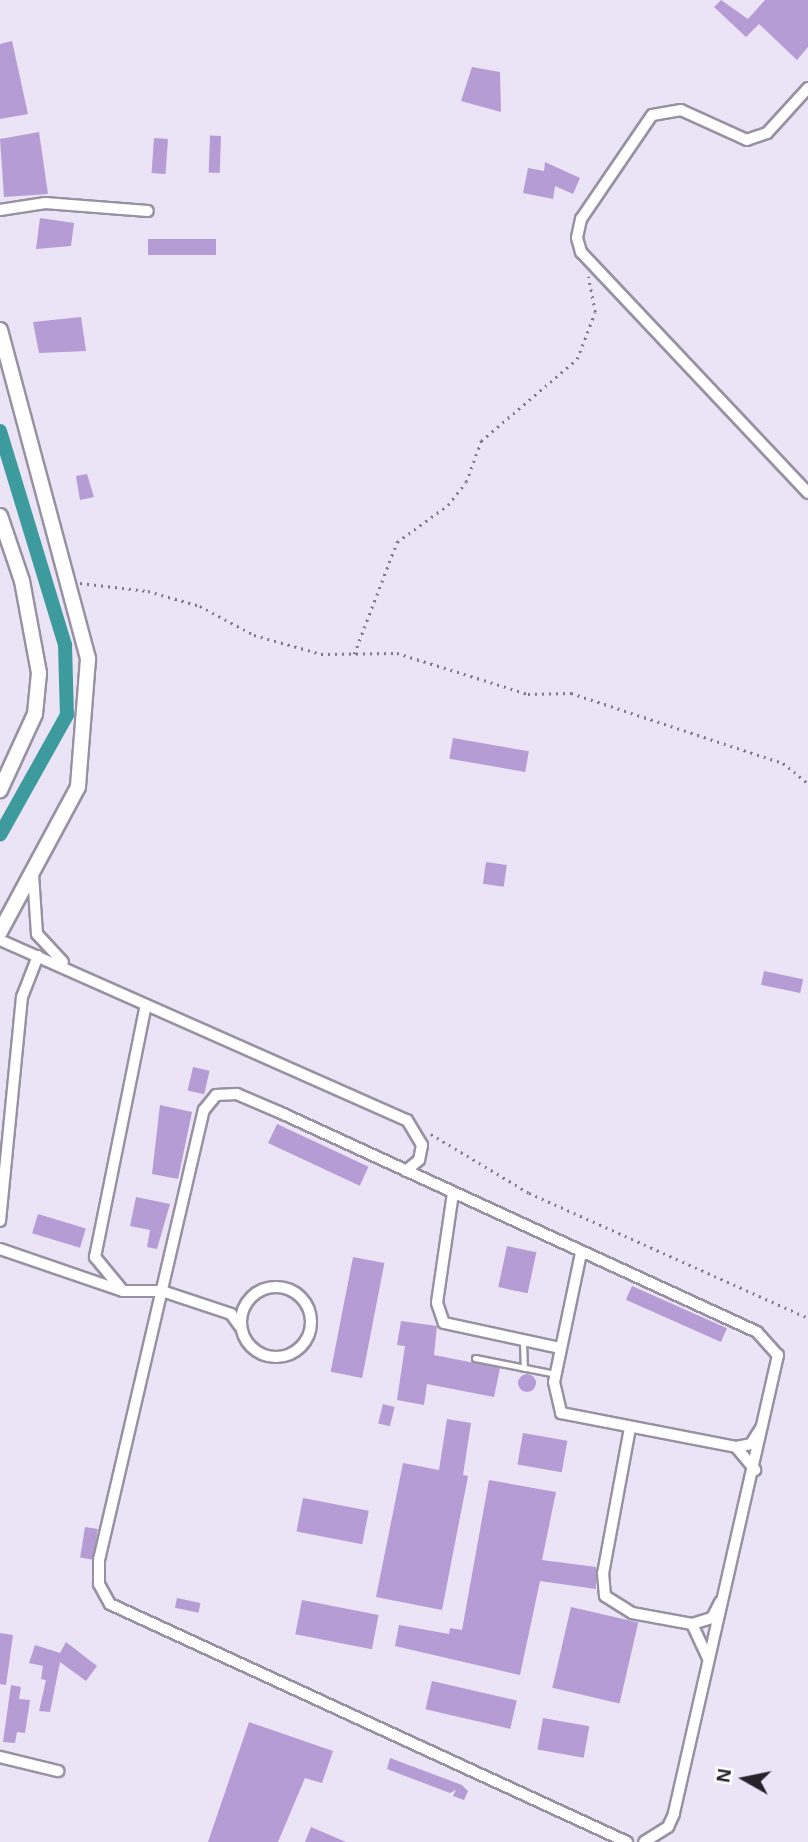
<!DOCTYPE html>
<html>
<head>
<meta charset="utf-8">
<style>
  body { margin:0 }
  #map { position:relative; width:808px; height:1842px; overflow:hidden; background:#ebe3f6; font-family:Arial,sans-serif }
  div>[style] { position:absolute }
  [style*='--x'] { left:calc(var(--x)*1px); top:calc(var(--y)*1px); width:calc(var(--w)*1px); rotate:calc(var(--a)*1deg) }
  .canal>* { height:14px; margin:-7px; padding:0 7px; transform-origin:7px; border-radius:7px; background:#3d9a9d }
  .building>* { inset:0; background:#b69cd5; transform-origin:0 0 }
  .round { border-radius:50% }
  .path>* { height:2.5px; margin-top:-1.25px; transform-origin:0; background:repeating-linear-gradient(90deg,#7f7a86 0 2px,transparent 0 7px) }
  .roads { filter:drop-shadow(2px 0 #9891a2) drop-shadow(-2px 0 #9891a2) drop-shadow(0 2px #9891a2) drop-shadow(0 -2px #9891a2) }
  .service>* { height:5px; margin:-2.5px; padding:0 2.5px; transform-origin:2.5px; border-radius:2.5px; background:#fff }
  .minor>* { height:10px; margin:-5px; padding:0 5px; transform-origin:5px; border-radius:5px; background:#fff }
  .minor>.ring { margin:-5px; padding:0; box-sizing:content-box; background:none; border:10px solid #fff; border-radius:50% }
  .tertiary>* { height:14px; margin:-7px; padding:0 7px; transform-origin:7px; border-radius:7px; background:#fff }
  span { translate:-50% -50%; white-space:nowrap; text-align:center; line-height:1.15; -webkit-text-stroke:5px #fff; paint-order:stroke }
  .north { position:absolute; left:710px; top:1744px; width:70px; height:70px; -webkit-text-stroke:5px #fff; paint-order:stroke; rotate:279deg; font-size:19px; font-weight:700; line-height:28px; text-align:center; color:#26232a }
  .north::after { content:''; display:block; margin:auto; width:24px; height:32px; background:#26232a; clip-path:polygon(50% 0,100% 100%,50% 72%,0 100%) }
</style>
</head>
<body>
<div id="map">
  <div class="canal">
    <i style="--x:0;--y:431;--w:224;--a:73.1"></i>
    <i style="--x:65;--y:645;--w:70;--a:88.4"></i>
    <i style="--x:67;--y:715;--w:137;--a:119.2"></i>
  </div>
  <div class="building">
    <i style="clip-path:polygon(721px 0,748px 19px,765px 0,808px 0,808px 47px,797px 60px,759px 24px,746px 37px,714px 7px)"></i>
    <i style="clip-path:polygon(12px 41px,28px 114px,0 119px,0 44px)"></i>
    <i style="clip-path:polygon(472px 67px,500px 72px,501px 112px,461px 101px)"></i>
    <i style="clip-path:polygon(39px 132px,48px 194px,4px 197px,0 139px)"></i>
    <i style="left:221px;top:136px;width:37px;height:11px;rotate:92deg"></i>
    <i style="left:154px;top:138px;width:14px;height:35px;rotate:4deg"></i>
    <i style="clip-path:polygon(545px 162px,580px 178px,573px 194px,555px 186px,553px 199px,523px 193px,528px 168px,544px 171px)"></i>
    <i style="clip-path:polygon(40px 218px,74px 223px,71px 246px,36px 249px)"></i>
    <i style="left:148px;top:239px;width:68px;height:16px"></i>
    <i style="clip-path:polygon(81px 317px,86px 351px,39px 353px,33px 322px)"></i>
    <i style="clip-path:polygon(87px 474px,94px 497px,80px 500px,76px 476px)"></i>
    <i style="left:453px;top:738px;width:77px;height:21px;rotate:10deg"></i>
    <i style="left:486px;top:862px;width:21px;height:22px;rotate:8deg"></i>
    <i style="left:764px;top:971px;width:40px;height:14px;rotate:12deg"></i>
    <i style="left:193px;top:1067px;width:17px;height:24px;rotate:13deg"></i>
    <i style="clip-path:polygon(160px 1105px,192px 1112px,178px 1179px,152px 1174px)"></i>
    <i style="left:277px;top:1124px;width:101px;height:21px;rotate:25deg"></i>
    <i style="clip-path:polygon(136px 1197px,170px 1204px,157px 1249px,147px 1247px,150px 1230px,130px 1226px)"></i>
    <i style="left:38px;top:1214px;width:50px;height:20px;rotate:17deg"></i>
    <i style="left:507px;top:1246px;width:30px;height:42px;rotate:12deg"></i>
    <i style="left:353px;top:1257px;width:32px;height:117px;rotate:11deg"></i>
    <i style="left:632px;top:1286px;width:104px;height:15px;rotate:24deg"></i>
    <i style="clip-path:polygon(401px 1321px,437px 1326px,434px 1355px,500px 1368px,494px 1397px,427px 1384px,424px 1405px,397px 1400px,405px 1346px,397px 1345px)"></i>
    <i class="round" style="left:518px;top:1374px;width:18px;height:18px"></i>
    <i style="left:383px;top:1404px;width:12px;height:20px;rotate:14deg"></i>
    <i style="clip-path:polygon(447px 1419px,471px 1423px,463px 1475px,468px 1476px,442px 1610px,376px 1597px,403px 1463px,439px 1470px)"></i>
    <i style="left:523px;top:1433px;width:45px;height:32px;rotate:10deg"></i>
    <i style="clip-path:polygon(489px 1480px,556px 1492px,542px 1560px,596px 1567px,596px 1589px,540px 1581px,520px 1675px,395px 1646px,399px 1625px,449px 1634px,450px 1628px,462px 1630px)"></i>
    <i style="left:303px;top:1498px;width:67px;height:34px;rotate:11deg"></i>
    <i style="left:85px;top:1527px;width:13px;height:31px;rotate:9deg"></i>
    <i style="left:177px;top:1598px;width:24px;height:10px;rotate:12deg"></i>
    <i style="left:302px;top:1600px;width:78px;height:35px;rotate:11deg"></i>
    <i style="left:571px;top:1607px;width:69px;height:83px;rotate:13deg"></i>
    <i style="clip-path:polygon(0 1633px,13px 1635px,6px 1685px,0 1684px)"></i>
    <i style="clip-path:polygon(66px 1642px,97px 1666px,86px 1681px,60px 1662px,50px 1712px,39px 1711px,46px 1680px,41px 1679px,43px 1666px,29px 1663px,35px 1645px,60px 1653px)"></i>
    <i style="left:432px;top:1681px;width:87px;height:29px;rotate:13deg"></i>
    <i style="clip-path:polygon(11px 1685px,21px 1687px,19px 1699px,30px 1700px,25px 1733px,17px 1732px,15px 1743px,3px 1742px)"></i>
    <i style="left:543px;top:1718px;width:47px;height:32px;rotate:10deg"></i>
    <i style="clip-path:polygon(249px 1722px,333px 1751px,322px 1783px,305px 1778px,278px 1842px,208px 1842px)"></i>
    <i style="clip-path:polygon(390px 1758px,462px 1785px,468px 1791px,464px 1800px,453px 1796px,456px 1790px,450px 1793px,387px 1769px)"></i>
    <i style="clip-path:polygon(311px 1827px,346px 1842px,305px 1842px)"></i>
  </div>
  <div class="path">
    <i style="--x:80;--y:583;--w:68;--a:6.7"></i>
    <i style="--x:148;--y:591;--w:54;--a:16.1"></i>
    <i style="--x:200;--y:606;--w:61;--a:28.2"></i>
    <i style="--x:254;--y:635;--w:70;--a:15.8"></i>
    <i style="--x:321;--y:654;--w:76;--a:-0.8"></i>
    <i style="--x:397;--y:653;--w:137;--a:17.4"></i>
    <i style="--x:528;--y:694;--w:43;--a:-1.3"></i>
    <i style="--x:571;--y:693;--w:223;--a:18.3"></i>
    <i style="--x:783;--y:763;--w:32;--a:39"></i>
    <i style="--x:354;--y:654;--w:120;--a:-69"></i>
    <i style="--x:397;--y:542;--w:63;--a:-36"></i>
    <i style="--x:448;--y:505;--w:29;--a:-52"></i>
    <i style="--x:466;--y:482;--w:44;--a:-69.9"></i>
    <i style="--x:481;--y:441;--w:126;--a:-40.5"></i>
    <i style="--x:577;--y:359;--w:50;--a:-69"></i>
    <i style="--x:595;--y:312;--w:36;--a:-101"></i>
    <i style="--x:431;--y:1134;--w:114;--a:31"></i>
    <i style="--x:529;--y:1193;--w:306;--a:24.1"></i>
  </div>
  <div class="roads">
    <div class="service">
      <i style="--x:523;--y:1342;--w:26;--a:88"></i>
      <i style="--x:475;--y:1358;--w:83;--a:11.2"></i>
    </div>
    <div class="minor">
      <i style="--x:808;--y:88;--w:61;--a:132.3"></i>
      <i style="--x:767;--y:133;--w:21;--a:161"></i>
      <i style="--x:747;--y:140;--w:72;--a:-155.6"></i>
      <i style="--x:681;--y:110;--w:29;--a:170"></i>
      <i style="--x:652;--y:115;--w:126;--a:124.3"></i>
      <i style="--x:581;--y:219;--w:19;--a:102"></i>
      <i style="--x:577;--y:238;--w:15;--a:74"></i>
      <i style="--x:581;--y:252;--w:331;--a:46.7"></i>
      <i style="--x:0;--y:210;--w:46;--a:-8.8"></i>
      <i style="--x:45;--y:203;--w:103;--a:4.4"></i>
      <i style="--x:33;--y:874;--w:60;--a:86.2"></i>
      <i style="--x:37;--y:934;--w:38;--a:47"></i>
      <i style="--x:0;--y:940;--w:445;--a:23.9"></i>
      <i style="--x:407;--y:1120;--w:29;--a:59"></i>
      <i style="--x:422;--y:1145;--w:15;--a:101"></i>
      <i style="--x:419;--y:1160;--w:17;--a:140"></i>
      <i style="--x:453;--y:1193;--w:111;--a:98.3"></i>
      <i style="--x:437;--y:1303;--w:21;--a:71"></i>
      <i style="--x:444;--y:1323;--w:119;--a:12.2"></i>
      <i style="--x:0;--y:1221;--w:225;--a:-84.4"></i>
      <i style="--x:22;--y:997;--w:44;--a:-68.7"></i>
      <i style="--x:0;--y:1249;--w:130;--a:18.9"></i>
      <i style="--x:123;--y:1291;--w:39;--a:0"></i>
      <i style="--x:162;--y:1291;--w:73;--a:18.4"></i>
      <i style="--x:231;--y:1314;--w:17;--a:54"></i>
      <i style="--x:581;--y:1253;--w:132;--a:101.8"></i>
      <i style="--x:554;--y:1382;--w:32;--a:77"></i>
      <i style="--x:561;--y:1413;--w:178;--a:11"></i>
      <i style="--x:736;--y:1447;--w:15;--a:-11"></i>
      <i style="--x:751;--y:1444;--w:19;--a:-58"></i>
      <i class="ring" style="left:241px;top:1287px;width:60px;height:60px"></i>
      <i style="--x:123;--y:1291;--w:44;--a:-129.5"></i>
      <i style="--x:95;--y:1257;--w:257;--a:-78.6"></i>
      <i style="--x:630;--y:1428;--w:147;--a:100.5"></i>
      <i style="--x:603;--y:1573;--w:23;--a:85"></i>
      <i style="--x:605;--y:1596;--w:32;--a:32"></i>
      <i style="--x:632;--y:1613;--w:61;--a:10.4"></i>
      <i style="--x:692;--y:1624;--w:21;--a:-17"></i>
      <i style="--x:712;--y:1618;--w:18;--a:-63"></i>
      <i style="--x:736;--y:1447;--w:30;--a:50"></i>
      <i style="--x:692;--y:1624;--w:38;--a:65"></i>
      <i style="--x:0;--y:1757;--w:60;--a:13.6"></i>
      <i style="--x:627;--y:1842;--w:569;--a:-155.28"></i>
      <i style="--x:110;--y:1604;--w:23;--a:-119"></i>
      <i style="--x:99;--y:1584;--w:24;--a:-90"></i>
      <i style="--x:99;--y:1560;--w:462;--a:-76.9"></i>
      <i style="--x:204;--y:1110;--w:19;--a:-51"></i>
      <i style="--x:216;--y:1095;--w:21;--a:-3"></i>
      <i style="--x:237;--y:1094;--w:46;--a:23.2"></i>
      <i style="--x:279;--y:1112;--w:526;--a:24.71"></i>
      <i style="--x:757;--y:1332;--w:31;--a:48"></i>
      <i style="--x:778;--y:1355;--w:471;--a:102.8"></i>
      <i style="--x:674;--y:1814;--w:14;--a:115"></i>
      <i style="--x:668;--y:1827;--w:28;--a:148"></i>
    </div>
    <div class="tertiary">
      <i style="--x:0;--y:330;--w:341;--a:75"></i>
      <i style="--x:88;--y:659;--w:128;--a:94.5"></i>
      <i style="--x:78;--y:787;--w:165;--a:118.3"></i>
      <i style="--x:0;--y:516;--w:69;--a:71.3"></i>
      <i style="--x:22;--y:581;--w:94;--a:79.5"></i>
      <i style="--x:39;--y:673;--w:41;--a:95.6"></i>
      <i style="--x:35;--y:714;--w:84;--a:114.7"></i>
    </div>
  </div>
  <div class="north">N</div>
</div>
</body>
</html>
